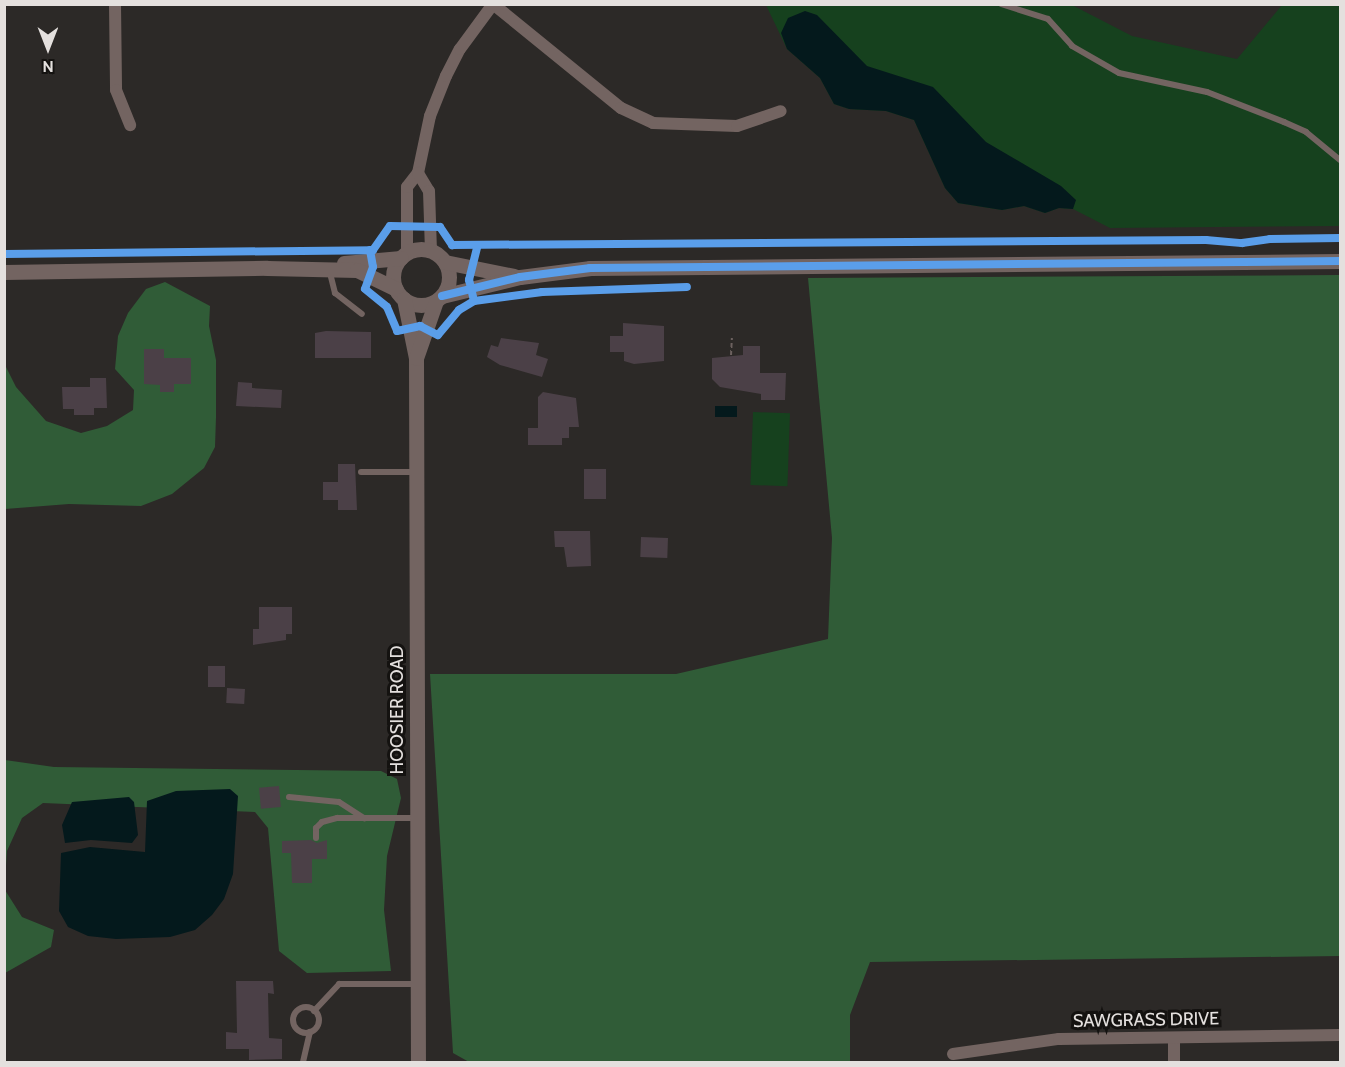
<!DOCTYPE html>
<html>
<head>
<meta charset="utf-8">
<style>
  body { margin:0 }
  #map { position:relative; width:1345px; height:1067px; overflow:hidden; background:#2c2927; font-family:Cabin,sans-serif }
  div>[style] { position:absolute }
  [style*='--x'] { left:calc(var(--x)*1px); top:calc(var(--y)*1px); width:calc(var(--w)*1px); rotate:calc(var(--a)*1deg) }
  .green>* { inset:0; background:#16411e; transform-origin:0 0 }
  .forest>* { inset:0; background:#305c37 }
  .water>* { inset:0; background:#04191c; transform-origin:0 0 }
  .building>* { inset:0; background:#4b4047; transform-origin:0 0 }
  .path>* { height:2px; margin-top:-1px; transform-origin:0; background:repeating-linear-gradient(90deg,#6c615f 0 4.5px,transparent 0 7.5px) }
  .service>* { height:6px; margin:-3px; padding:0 3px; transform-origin:3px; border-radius:3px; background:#736461 }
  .service>.ring { margin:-3px; padding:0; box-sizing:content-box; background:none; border:6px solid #736461; border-radius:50% }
  .minor>* { height:12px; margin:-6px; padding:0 6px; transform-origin:6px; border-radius:6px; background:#736461 }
  .tertiary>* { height:15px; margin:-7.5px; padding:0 7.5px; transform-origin:7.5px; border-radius:7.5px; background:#736461 }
  .tertiary>.ring { margin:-7.5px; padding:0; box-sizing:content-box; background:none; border:15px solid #736461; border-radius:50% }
  .cycleway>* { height:8px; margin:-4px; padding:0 4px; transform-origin:4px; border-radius:4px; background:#5a9eea }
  span { translate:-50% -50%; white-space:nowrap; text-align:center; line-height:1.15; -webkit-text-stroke:6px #141210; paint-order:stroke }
  .street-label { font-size:18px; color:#e4e0de }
  .frame { position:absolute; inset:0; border:6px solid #e4e0de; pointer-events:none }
  .north { position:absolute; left:18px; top:18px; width:60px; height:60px; -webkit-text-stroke:4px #141210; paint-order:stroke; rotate:180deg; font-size:16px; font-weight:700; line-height:24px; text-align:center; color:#e4e0de }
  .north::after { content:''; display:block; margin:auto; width:21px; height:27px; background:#e4e0de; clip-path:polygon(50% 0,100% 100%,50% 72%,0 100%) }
</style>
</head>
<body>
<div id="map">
  <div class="green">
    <i style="clip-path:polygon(766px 5px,1072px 5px,1132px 36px,1237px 59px,1282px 5px,1340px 5px,1340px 226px,1110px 228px,1073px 209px,1059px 208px,1045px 213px,1024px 206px,1002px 210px,958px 203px,945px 188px,914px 120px,886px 111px,849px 109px,834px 104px,820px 78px,787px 49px)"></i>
    <i style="left:753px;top:412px;width:37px;height:73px;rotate:2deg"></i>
  </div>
  <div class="forest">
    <i style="clip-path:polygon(1340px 275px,1340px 956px,870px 962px,850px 1015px,850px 1062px,469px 1062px,453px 1053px,430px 674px,676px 674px,828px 639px,832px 538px,808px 278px)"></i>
    <i style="clip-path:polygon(165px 282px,210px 306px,209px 326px,216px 360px,216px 417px,215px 447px,204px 468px,172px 494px,141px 506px,69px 504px,5px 509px,4px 363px,16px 387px,46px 421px,81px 433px,107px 426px,133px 410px,134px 390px,115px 369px,118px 336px,128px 313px,146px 289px)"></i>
    <i style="clip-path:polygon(5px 760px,54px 767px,381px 771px,397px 779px,401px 798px,387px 856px,384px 910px,391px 971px,307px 973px,279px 951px,268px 828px,255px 812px,43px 803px,22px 818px,7px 851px,5px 880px)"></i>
    <i style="clip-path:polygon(5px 890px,22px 917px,54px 930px,51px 947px,5px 973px)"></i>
  </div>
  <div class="water">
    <i style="clip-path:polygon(805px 11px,817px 15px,867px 66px,933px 87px,986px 142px,1061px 186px,1076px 200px,1073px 209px,1059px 208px,1045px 213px,1024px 206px,1002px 210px,958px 203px,945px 188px,914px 120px,886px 111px,849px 109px,834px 104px,820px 78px,787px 49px,781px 33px,788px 18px)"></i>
    <i style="left:715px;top:406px;width:22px;height:11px"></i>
    <i style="clip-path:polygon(230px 789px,238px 796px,233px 874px,224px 899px,212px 915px,195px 930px,170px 937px,116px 939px,88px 936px,68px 927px,59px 911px,61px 853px,90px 847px,145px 852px,147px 801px,176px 791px)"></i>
    <i style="clip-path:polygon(129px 797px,134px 802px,138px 835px,132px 843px,91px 840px,65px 843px,62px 825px,72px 802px)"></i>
  </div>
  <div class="building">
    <i style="clip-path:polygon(623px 323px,664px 326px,664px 361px,634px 364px,624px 361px,624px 352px,610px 352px,610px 336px,623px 336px)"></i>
    <i style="clip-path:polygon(326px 331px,371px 332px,371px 358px,315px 358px,315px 333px)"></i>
    <i style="clip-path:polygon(501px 338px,539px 343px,536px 355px,548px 359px,542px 377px,500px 365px,487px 357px,491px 345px,498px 347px)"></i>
    <i style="clip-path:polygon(743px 346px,760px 346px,760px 373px,786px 373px,785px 400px,761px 400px,761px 394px,720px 387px,712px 379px,712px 358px,743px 355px)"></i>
    <i style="clip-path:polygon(144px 349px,164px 349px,164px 358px,191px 358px,191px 384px,174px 384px,174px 392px,160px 392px,160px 385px,144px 384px)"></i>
    <i style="clip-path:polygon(90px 378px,106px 378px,107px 408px,94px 408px,94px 415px,74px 415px,74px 409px,63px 409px,62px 387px,90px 387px)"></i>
    <i style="clip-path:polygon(238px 382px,252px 383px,252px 388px,282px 390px,281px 408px,236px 406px)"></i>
    <i style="clip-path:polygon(543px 392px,576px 398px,579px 427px,569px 427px,569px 438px,562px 438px,562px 445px,528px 445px,528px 428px,538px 428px,538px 397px)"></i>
    <i style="clip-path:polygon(338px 464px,355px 464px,357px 510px,338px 510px,338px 500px,323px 500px,323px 482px,338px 482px)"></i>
    <i style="left:606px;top:469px;width:30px;height:22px;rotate:90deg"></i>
    <i style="clip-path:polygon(554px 531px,590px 531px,591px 566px,567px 567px,564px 547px,555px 547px)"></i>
    <i style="left:641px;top:537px;width:27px;height:20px;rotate:2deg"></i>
    <i style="clip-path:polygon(259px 607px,292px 607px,292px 634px,286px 634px,286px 640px,253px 645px,253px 629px,259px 629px)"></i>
    <i style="left:208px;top:666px;width:17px;height:21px"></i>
    <i style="left:227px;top:688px;width:18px;height:15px;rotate:3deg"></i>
    <i style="left:279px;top:786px;width:21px;height:20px;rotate:85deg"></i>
    <i style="clip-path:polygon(311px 840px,317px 843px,327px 840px,327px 859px,312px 859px,312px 883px,292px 883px,291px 853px,282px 853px,282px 841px)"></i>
    <i style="clip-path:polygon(236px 981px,273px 981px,274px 994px,268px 993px,269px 1038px,282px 1039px,282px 1059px,249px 1060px,249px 1049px,226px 1049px,226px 1032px,237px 1033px)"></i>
  </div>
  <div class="path">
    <i style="--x:731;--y:355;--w:17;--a:-87"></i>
  </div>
  <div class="service">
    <i style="--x:1001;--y:4;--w:49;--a:17.7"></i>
    <i style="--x:1048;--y:19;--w:36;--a:48"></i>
    <i style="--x:1072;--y:46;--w:54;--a:29.9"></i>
    <i style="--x:1119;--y:73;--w:90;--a:12.2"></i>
    <i style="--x:1207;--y:92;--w:83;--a:21.3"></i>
    <i style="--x:1284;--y:122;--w:24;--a:24"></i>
    <i style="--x:1306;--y:132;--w:44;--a:39.5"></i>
    <i style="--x:329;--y:269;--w:25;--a:76"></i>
    <i style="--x:335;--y:293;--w:34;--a:38"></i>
    <i style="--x:361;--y:472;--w:55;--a:0"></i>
    <i style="--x:289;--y:797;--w:50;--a:5.7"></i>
    <i style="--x:339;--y:802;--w:30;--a:33"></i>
    <i style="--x:316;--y:838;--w:10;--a:-90"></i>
    <i style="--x:316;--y:828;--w:8;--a:-45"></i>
    <i style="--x:322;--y:822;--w:16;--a:-15"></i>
    <i style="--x:337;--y:818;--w:80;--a:0"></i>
    <i class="ring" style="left:293px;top:1007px;width:20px;height:20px"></i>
    <i style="--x:314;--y:1011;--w:37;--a:-47"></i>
    <i style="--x:339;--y:984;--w:79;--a:0"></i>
    <i style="--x:303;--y:1062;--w:31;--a:-77"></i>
  </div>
  <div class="minor">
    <i style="--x:115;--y:4;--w:86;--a:89.3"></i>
    <i style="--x:116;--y:90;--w:38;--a:68"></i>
    <i style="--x:493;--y:4;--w:165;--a:39.1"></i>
    <i style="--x:621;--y:108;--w:35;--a:25"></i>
    <i style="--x:653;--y:123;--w:84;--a:2"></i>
    <i style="--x:737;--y:126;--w:46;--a:-18.8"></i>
    <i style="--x:418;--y:173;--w:58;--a:-78.1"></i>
    <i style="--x:430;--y:116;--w:43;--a:-68.2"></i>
    <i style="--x:446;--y:76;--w:30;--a:-63"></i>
    <i style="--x:460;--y:49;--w:56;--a:-53.7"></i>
    <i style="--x:407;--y:253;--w:66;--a:-90"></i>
    <i style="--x:407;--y:187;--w:18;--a:-52"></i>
    <i style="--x:418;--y:173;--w:21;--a:59"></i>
    <i style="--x:429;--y:191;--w:60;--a:88.1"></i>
    <i style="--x:1174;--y:1038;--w:24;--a:90"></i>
    <i style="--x:953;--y:1054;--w:107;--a:-8.1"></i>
    <i style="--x:1059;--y:1039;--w:281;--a:-0.8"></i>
  </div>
  <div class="tertiary">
    <i class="ring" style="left:393px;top:249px;width:41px;height:41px"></i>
    <i style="--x:445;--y:262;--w:70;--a:11.5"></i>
    <i style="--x:344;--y:263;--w:57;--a:-5"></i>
    <i style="--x:4;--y:272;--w:263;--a:-0.9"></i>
    <i style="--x:267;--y:268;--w:90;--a:1.3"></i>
    <i style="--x:357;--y:270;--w:43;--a:26"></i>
    <i style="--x:442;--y:296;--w:80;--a:-13.7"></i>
    <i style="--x:520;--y:277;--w:71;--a:-7.3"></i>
    <i style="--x:590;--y:268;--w:750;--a:-0.53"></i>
    <i style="--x:404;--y:299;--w:60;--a:78.5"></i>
    <i style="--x:416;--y:358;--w:704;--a:89.84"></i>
    <i style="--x:416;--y:358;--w:60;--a:-70.7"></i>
  </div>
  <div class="cycleway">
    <i style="--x:370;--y:250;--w:17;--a:80"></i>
    <i style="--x:373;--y:267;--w:23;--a:110"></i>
    <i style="--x:365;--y:289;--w:28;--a:39"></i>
    <i style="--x:387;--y:307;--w:26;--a:67"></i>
    <i style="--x:397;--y:331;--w:24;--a:-12"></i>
    <i style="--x:420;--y:326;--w:20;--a:27"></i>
    <i style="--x:438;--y:335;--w:33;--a:-50"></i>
    <i style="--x:459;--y:310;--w:17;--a:-31"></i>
    <i style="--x:474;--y:301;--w:22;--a:-103"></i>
    <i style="--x:469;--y:280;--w:36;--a:-76"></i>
    <i style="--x:4;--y:254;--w:369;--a:-0.6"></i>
    <i style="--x:373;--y:250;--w:29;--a:-55"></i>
    <i style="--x:390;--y:226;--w:50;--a:1.1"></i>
    <i style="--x:440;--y:227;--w:22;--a:56"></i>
    <i style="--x:452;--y:245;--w:754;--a:-0.38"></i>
    <i style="--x:1206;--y:240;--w:36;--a:5"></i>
    <i style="--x:1242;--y:243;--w:28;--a:-8"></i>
    <i style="--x:1270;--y:239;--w:70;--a:-0.8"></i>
    <i style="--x:442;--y:296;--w:80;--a:-13.7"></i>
    <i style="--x:520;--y:277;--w:71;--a:-7.3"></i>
    <i style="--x:590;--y:268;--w:750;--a:-0.53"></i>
    <i style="--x:474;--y:301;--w:69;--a:-7.5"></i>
    <i style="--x:542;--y:292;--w:145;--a:-2"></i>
  </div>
  <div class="street-label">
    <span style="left:397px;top:710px;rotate:-90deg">HOOSIER ROAD</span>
    <span style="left:1146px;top:1020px;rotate:-1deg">SAWGRASS DRIVE</span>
  </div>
  <div class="frame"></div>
  <div class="north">N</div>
</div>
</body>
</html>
